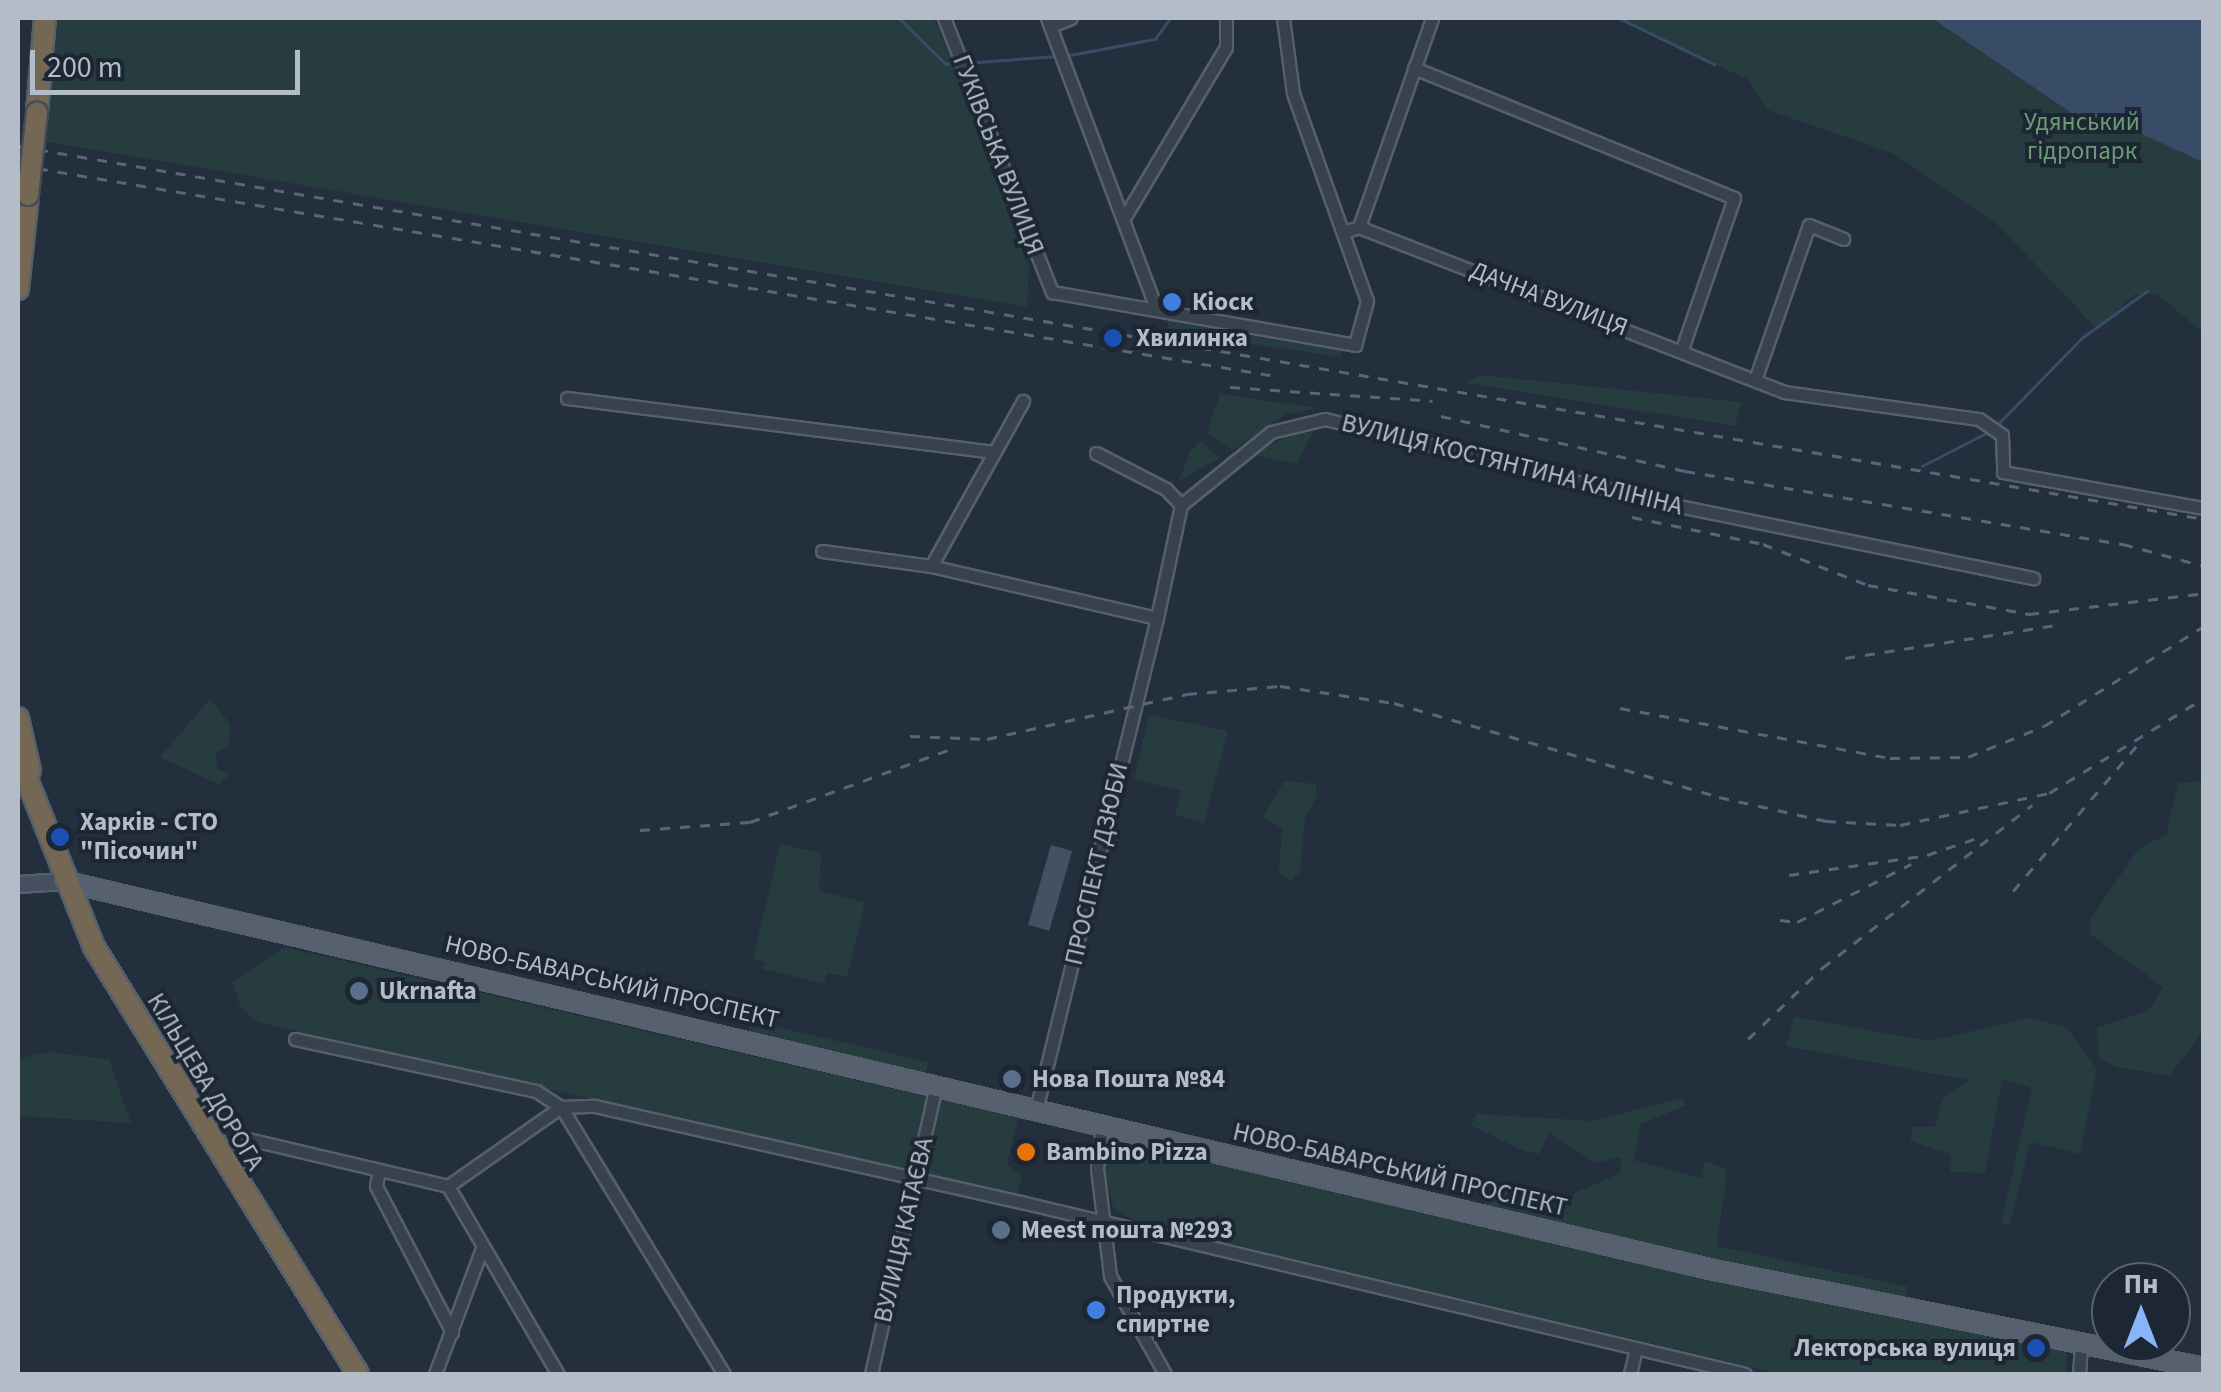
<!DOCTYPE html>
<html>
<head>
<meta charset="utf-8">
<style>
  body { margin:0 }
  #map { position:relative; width:2221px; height:1392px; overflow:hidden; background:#242f3e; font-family:"Source Sans 3",sans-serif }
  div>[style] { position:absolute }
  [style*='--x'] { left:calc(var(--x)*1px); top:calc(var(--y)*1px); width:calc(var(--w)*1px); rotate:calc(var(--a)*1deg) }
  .green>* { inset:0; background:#263c3f; transform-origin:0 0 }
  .water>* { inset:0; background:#394c67 }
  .stream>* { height:2.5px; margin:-1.25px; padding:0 1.25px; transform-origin:1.25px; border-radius:1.25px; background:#394c67 }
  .building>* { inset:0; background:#455162; transform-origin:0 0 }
  .roads { filter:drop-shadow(2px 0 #565f6c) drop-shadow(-2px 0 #565f6c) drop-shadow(0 2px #565f6c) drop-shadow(0 -2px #565f6c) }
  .street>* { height:11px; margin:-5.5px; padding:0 5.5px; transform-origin:5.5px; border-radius:5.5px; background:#38414e }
  .secondary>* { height:15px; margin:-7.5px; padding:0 7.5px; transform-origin:7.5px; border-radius:7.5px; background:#465061 }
  .primary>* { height:18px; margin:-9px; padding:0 9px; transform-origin:9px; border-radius:9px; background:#56606e }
  .highway>* { height:20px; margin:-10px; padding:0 10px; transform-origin:10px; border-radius:10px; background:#746855 }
  .rail>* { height:2.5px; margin-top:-1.25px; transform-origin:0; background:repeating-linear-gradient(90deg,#5a6575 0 10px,transparent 0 20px) }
  .bridges { filter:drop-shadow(2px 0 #434c59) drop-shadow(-2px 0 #434c59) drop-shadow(0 2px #434c59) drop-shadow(0 -2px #434c59) }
  .highway-bridge>* { height:20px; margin:-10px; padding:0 10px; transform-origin:10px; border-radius:10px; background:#746855 }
  .dots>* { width:28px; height:28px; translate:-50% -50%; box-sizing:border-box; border:5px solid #1d2633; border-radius:50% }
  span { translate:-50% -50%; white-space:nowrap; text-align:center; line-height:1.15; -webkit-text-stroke:8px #1d2633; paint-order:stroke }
  .park-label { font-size:25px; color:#6b9a76 }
  .street-label { font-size:25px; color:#b4bcc9 }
  .poi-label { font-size:25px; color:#b4bcc9; font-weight:700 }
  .left { translate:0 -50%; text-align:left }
  .right { translate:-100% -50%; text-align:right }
  .frame { position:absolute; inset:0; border:20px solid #b4bcc9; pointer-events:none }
  .north { position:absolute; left:2091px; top:1262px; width:100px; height:100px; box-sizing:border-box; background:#1d2633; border:2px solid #59626f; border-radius:50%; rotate:0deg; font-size:28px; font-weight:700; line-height:40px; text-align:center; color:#b4bcc9 }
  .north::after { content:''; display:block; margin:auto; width:35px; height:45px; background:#8ab4f8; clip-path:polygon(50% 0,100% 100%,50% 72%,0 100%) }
  .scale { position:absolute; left:30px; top:50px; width:270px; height:45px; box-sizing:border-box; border:5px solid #b4bcc9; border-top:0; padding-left:12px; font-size:30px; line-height:35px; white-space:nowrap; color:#b4bcc9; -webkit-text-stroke:8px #1d2633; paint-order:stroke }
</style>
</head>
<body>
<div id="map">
  <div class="green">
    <i style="clip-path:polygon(57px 18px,933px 18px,970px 97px,1029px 266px,1027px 307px,46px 142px)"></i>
    <i style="clip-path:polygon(1614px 18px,2203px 18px,2203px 333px,2157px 294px,2135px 294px,2097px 329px,1999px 226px,1895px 154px,1768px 110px,1749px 80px)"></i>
    <i style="clip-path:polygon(1168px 318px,1342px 349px,1341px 357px,1178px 333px,1168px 328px)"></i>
    <i style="clip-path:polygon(1481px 375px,1741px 402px,1735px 426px,1466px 383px)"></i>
    <i style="clip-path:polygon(1220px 394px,1317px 408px,1286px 414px,1233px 450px,1207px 432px)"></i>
    <i style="clip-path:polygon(1314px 430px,1297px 464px,1254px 455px,1295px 431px)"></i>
    <i style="clip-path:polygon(1200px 441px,1219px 458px,1179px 481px,1190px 451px)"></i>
    <i style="clip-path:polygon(210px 699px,230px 724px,229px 746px,216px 753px,217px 769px,229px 774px,220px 785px,160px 757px)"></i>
    <i style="clip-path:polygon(1149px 715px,1228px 731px,1204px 823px,1175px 815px,1181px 791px,1134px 779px)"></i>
    <i style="clip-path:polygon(1284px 781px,1316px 784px,1317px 796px,1305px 817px,1300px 872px,1291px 881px,1279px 873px,1282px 828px,1263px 817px)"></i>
    <i style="clip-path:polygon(2203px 781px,2203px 1032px,2169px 1076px,2116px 1067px,2099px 1058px,2097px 1028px,2148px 1011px,2163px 987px,2090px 934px,2090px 920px,2138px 849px,2166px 835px,2178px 783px)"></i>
    <i style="clip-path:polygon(780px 844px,821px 853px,819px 891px,865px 902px,847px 977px,827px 973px,824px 984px,763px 969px,765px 962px,753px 959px)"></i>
    <i style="clip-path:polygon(284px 947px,1018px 1118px,1007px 1164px,1022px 1176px,1017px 1197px,258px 1022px,241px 1008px,232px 982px)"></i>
    <i style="clip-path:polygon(1794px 1017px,1930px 1041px,2029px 1018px,2066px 1027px,2097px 1069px,2080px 1154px,2030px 1142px,2010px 1225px,2001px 1223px,2032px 1088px,2002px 1079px,1985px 1173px,1950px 1172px,1951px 1154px,1910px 1141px,1913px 1127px,1935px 1127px,1943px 1098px,1968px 1080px,1786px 1046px)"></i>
    <i style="left:751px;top:1021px;width:182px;height:12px;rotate:13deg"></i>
    <i style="clip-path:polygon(47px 1052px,109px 1059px,131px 1123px,18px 1116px,18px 1059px)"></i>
    <i style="clip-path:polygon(1682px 1098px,1687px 1105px,1641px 1124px,1634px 1160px,1701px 1178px,1705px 1161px,1727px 1170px,1717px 1246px,1908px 1287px,1905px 1301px,1482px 1206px,1507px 1188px,1570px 1204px,1575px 1193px,1620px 1173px,1621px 1157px,1596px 1163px,1549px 1133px,1539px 1154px,1524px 1151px,1470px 1125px,1477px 1114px,1593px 1121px)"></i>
    <i style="clip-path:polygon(1120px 1140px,1711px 1279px,2067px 1352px,2066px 1374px,1780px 1374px,1135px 1221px,1113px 1207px,1102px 1158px)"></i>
  </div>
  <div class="water">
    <i style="clip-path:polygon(1932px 18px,2203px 18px,2203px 162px,2111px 120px,2073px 114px)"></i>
  </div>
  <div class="stream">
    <i style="--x:899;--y:18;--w:66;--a:44.4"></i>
    <i style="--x:946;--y:64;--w:11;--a:-5"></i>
    <i style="--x:1619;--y:18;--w:106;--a:25.8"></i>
    <i style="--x:1065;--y:56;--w:92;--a:-10.7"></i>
    <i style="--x:1155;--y:39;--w:26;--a:-54"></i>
    <i style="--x:965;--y:63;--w:92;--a:-4.4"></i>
    <i style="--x:1996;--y:426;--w:124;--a:-45.7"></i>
    <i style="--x:2083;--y:337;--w:79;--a:-35.7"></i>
    <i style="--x:1922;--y:466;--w:76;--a:-27.2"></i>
  </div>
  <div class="building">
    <i style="left:1051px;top:845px;width:22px;height:83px;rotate:16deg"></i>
  </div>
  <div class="roads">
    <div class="street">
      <i style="--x:944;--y:18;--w:295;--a:68.5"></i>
      <i style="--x:1052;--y:292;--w:308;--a:9.9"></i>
      <i style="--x:1355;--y:345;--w:46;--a:-74.7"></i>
      <i style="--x:1367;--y:301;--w:221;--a:-109.6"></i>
      <i style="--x:1293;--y:93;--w:76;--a:-97.6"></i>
      <i style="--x:1047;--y:18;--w:312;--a:69.4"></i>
      <i style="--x:1050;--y:26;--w:22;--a:-21"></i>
      <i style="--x:1414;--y:68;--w:345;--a:22.1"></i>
      <i style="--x:1734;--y:198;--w:160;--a:109"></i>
      <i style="--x:1124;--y:218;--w:199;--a:-59.2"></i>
      <i style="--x:1226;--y:47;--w:27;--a:-90"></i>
      <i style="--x:1359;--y:227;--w:221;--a:-70.7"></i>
      <i style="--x:1343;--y:232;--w:17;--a:-17"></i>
      <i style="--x:1359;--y:227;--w:456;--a:21.2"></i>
      <i style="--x:1784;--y:392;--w:197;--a:7.9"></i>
      <i style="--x:1979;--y:419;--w:28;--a:35"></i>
      <i style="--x:2002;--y:435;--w:37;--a:88"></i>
      <i style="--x:2003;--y:472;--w:204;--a:10.2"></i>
      <i style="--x:1755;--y:380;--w:164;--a:-70.8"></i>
      <i style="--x:1809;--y:225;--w:37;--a:22"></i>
      <i style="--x:567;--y:398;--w:429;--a:7.2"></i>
      <i style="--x:1023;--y:401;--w:189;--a:119.1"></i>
      <i style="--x:931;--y:566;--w:232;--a:13"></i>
      <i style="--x:1157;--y:618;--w:116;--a:-78"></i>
      <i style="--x:1181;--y:505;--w:116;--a:-39"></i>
      <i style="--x:1271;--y:432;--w:56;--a:-13.5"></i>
      <i style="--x:1325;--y:419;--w:339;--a:14"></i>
      <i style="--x:1654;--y:501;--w:387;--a:11.5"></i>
      <i style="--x:1096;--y:453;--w:79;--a:27.2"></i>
      <i style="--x:1166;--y:489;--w:22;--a:47"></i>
      <i style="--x:822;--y:551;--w:110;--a:7.8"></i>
      <i style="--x:295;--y:1039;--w:247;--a:12.2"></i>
      <i style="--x:536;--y:1091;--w:30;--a:33"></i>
      <i style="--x:561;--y:1107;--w:34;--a:-2"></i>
      <i style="--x:595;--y:1106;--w:437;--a:12.7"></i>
      <i style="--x:1021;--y:1202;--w:744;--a:13.36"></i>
      <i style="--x:1036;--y:1110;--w:507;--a:-76.18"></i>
      <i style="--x:1102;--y:1126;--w:42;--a:96.8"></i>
      <i style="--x:1097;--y:1168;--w:109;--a:83.1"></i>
      <i style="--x:1110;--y:1276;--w:112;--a:60.7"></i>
      <i style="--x:248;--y:1139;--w:205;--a:13.2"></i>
      <i style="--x:448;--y:1186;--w:138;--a:-35"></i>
      <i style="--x:561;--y:1107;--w:313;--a:58.6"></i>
      <i style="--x:379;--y:1170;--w:16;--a:101"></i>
      <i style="--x:376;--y:1186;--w:165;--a:62.5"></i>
      <i style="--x:448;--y:1186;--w:218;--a:59.7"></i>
      <i style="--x:435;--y:1374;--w:134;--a:-69.5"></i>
      <i style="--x:871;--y:1374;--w:296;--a:-77.3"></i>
      <i style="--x:1630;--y:1374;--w:26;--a:-77"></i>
      <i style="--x:2079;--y:1374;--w:30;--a:-86"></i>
    </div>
    <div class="secondary">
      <i style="--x:18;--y:884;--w:45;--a:-3.8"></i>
    </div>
    <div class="primary">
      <i style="--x:63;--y:881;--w:1696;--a:13.26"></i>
      <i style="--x:1714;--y:1270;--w:500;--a:11.3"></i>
    </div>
    <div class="highway">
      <i style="--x:37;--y:112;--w:94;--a:-85.1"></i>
      <i style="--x:18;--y:289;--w:95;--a:-83.9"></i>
      <i style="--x:18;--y:718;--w:54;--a:77.2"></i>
      <i style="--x:18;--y:757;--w:205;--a:68.2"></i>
      <i style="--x:94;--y:947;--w:502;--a:58.27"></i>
    </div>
  </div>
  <div class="rail">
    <i style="--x:18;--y:146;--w:2218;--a:9.68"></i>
    <i style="--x:18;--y:165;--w:1275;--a:9.53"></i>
    <i style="--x:1230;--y:387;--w:203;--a:3.9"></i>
    <i style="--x:1441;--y:416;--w:250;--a:12.7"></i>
    <i style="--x:1685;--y:471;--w:444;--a:9.5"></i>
    <i style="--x:2123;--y:544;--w:84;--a:15.2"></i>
    <i style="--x:1632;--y:517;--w:134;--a:11.6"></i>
    <i style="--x:1763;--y:544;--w:113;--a:21.3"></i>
    <i style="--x:1868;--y:585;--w:164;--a:10.2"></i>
    <i style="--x:2029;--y:614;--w:176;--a:-6.8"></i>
    <i style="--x:1845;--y:658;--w:219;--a:-8.9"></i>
    <i style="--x:1620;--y:708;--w:275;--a:10.5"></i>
    <i style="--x:1890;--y:758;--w:78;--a:-0.7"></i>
    <i style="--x:1968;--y:757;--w:82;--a:-22.2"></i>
    <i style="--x:2044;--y:726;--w:189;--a:-32"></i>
    <i style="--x:910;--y:736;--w:77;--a:2.2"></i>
    <i style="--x:987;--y:739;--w:205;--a:-12.7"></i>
    <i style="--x:1187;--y:694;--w:93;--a:-4.9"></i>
    <i style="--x:1280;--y:686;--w:115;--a:8.5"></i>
    <i style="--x:1394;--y:703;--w:338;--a:16.1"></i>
    <i style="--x:1719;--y:797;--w:110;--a:12.6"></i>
    <i style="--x:1826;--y:821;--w:74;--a:3.1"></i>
    <i style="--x:1900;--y:825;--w:152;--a:-12.1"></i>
    <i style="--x:2049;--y:793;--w:182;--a:-31.5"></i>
    <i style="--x:640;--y:830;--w:110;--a:-4.2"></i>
    <i style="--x:750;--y:822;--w:219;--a:-20"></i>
    <i style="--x:1789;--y:875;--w:139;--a:-8.2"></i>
    <i style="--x:1927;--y:855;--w:50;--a:-18.8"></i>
    <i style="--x:2013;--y:891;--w:194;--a:-49.6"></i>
    <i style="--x:1780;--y:920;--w:17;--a:7"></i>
    <i style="--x:1797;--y:922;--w:128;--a:-27"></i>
    <i style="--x:1748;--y:1039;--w:103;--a:-43.8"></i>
    <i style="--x:1822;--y:968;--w:266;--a:-37.8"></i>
  </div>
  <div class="bridges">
    <div class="highway-bridge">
      <i style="--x:28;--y:195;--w:83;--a:-83.8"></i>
    </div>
  </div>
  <div class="dots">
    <i style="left:1172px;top:302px;background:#3f7fe0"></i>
    <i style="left:1113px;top:338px;background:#1a4fb4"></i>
    <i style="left:60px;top:837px;background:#1a4fb4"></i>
    <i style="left:359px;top:991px;background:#5c6f8a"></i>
    <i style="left:1012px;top:1079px;background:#5c6f8a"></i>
    <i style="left:1026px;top:1152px;background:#e8710a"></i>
    <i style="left:1001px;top:1230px;background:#5c6f8a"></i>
    <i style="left:1096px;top:1310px;background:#3f7fe0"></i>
    <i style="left:2036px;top:1348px;background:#1a4fb4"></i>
  </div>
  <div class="park-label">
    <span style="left:2082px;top:137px">Удянський<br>гідропарк</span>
  </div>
  <div class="street-label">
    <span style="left:998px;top:155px;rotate:69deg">ГУКІВСЬКА ВУЛИЦЯ</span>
    <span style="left:1549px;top:299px;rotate:21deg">ДАЧНА ВУЛИЦЯ</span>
    <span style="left:1512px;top:465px;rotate:14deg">ВУЛИЦЯ КОСТЯНТИНА КАЛІНІНА</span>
    <span style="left:1097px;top:864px;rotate:-77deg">ПРОСПЕКТ ДЗЮБИ</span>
    <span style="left:612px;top:982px;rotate:13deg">НОВО-БАВАРСЬКИЙ ПРОСПЕКТ</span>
    <span style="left:205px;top:1082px;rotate:59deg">КІЛЬЦЕВА ДОРОГА</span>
    <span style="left:1400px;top:1170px;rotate:13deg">НОВО-БАВАРСЬКИЙ ПРОСПЕКТ</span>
    <span style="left:904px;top:1230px;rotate:-77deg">ВУЛИЦЯ КАТАЄВА</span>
  </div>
  <div class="poi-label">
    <span class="left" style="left:1192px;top:302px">Кіоск</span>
    <span class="left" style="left:1136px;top:338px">Хвилинка</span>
    <span class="left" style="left:80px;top:837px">Харків - СТО<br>"Пісочин"</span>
    <span class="left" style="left:379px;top:991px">Ukrnafta</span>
    <span class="left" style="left:1032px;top:1079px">Нова Пошта №84</span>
    <span class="left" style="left:1046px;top:1152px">Bambino Pizza</span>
    <span class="left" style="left:1021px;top:1230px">Meest пошта №293</span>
    <span class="left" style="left:1116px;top:1310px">Продукти,<br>спиртне</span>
    <span class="right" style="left:2016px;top:1348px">Лекторська вулиця</span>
  </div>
  <div class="frame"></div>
  <div class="north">Пн</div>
  <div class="scale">200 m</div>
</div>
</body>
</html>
